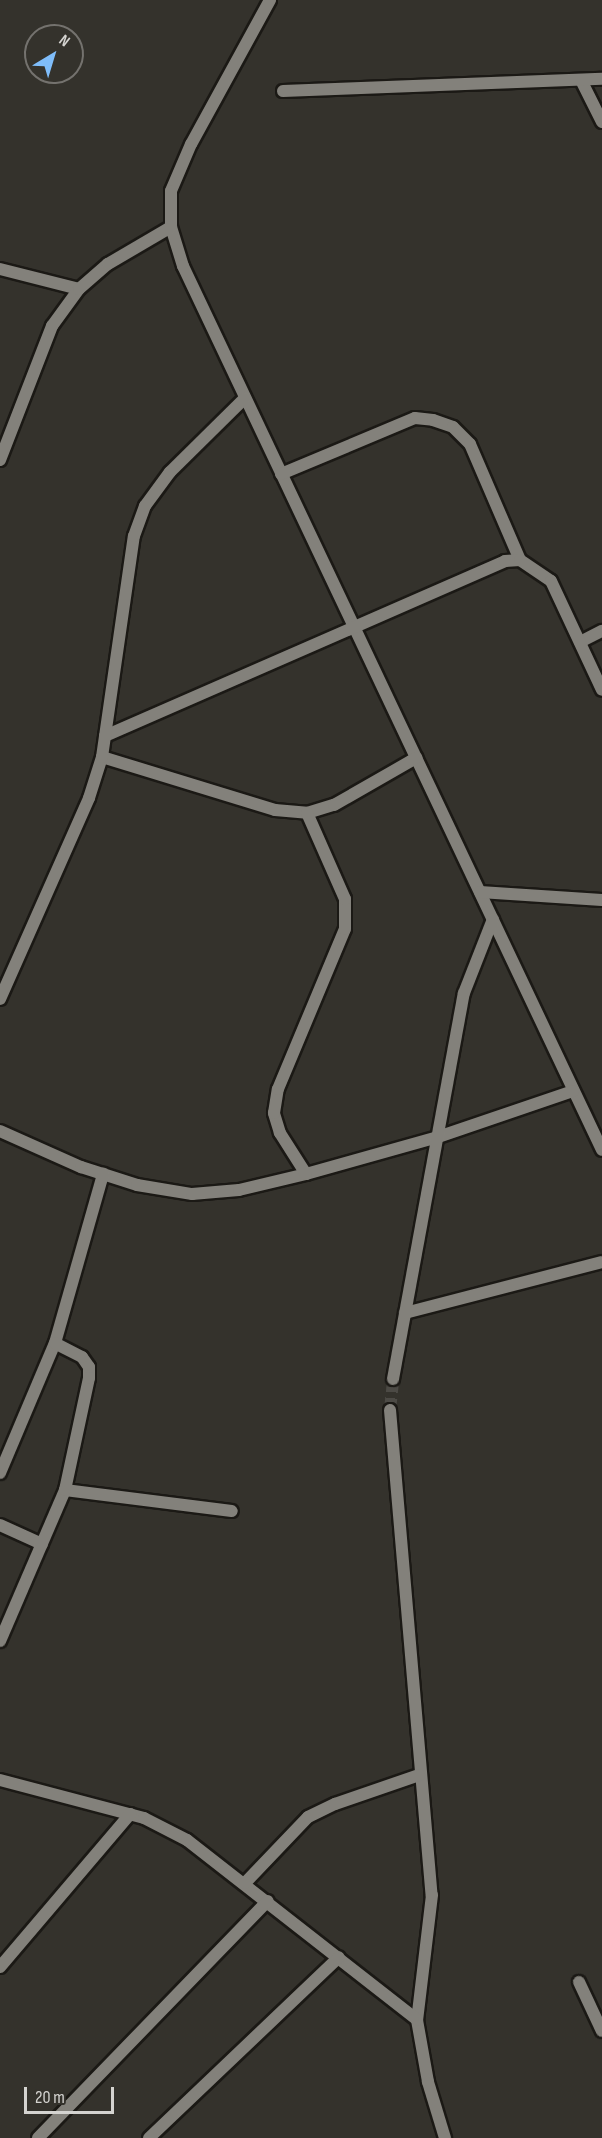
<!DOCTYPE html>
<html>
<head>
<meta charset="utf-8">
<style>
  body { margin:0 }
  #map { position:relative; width:602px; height:2138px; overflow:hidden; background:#34322c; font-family:"Sofia Sans Condensed",sans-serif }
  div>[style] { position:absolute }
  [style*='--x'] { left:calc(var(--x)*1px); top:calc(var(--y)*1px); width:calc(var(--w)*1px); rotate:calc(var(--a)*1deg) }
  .street-tunnel>* { height:12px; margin-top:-6px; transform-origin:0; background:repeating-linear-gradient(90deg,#4c4a45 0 12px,transparent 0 18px) }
  .roads { filter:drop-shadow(2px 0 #1b1915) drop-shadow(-2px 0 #1b1915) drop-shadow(0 2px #1b1915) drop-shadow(0 -2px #1b1915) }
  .street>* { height:12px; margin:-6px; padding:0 6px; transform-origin:6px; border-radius:6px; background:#83817b }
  span { translate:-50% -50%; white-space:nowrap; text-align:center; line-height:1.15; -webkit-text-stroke:6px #34322c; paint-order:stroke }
  .north { position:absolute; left:24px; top:24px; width:60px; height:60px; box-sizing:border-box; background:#34322c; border:2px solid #74726e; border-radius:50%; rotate:38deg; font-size:16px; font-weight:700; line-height:24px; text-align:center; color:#d4d3d0 }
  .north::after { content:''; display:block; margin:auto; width:21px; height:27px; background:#7fbdfa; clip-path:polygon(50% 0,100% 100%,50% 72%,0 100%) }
  .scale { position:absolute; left:24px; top:2087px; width:90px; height:27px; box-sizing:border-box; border:3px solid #d4d3d0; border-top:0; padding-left:8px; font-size:18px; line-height:21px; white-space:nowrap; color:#d4d3d0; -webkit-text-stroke:4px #34322c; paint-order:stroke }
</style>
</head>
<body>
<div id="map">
  <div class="street-tunnel">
    <i style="--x:390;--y:1410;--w:31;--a:-84"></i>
  </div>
  <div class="roads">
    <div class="street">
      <i style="--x:270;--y:0;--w:164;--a:118.7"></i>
      <i style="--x:191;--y:144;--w:51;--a:113.1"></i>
      <i style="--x:171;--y:191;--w:36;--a:90"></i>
      <i style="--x:171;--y:227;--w:41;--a:72.9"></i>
      <i style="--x:183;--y:266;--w:978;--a:64.64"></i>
      <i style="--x:581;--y:80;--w:47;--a:63.4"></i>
      <i style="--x:283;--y:91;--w:319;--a:-2.2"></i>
      <i style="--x:0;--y:269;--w:81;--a:14.2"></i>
      <i style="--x:0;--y:460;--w:144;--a:-68.8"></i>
      <i style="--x:52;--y:326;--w:46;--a:-53.9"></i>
      <i style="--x:79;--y:289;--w:38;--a:-41"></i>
      <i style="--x:108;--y:264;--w:73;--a:-30.4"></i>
      <i style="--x:281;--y:474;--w:145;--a:-22.7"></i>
      <i style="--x:415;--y:418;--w:18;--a:6"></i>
      <i style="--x:433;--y:420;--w:21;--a:19"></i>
      <i style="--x:453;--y:427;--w:24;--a:45"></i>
      <i style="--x:470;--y:444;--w:126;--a:66.7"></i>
      <i style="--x:580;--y:642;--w:25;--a:-27"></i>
      <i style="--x:105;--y:736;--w:437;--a:-23.6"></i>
      <i style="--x:505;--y:561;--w:15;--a:-4"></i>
      <i style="--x:520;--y:560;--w:37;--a:34"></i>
      <i style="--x:551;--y:581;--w:120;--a:64.9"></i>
      <i style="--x:102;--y:757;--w:181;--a:17"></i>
      <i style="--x:275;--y:810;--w:32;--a:5"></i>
      <i style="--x:307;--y:813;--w:28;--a:-17"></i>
      <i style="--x:334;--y:805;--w:95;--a:-29.8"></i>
      <i style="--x:480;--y:892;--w:122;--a:3.8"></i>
      <i style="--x:0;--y:999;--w:220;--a:-66.1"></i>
      <i style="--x:89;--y:798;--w:43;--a:-72.4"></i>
      <i style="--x:102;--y:757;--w:223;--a:-81.8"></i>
      <i style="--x:134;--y:536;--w:32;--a:-70"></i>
      <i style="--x:145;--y:506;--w:42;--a:-53.7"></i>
      <i style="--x:170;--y:472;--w:105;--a:-44.6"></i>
      <i style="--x:0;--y:1131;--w:89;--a:24"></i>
      <i style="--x:81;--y:1167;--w:59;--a:17.8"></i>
      <i style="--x:137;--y:1185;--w:56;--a:9.3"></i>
      <i style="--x:192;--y:1194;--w:47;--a:-4.9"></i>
      <i style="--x:239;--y:1190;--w:69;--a:-13.4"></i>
      <i style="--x:306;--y:1174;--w:137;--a:-15.7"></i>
      <i style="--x:438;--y:1137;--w:143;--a:-18.8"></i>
      <i style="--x:306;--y:1174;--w:49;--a:-122.4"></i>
      <i style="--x:280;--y:1133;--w:21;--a:-107"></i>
      <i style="--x:274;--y:1113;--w:24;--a:-81"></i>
      <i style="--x:278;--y:1089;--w:173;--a:-67.3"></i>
      <i style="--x:345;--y:929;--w:30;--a:-90"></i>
      <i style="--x:345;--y:899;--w:94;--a:-113.8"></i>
      <i style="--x:405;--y:1313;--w:203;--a:-14.5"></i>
      <i style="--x:393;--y:1379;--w:392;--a:-79.6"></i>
      <i style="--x:464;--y:993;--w:79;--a:-68.6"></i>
      <i style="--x:390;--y:1410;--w:487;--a:85.1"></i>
      <i style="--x:432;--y:1895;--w:126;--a:96.8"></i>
      <i style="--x:417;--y:2020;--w:63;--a:79.9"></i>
      <i style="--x:428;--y:2082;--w:59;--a:73.1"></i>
      <i style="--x:0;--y:1473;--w:141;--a:-67.1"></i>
      <i style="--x:55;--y:1343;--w:176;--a:-74.1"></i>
      <i style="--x:65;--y:1490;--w:168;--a:7.2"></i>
      <i style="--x:0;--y:1525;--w:46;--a:24.3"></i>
      <i style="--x:0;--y:1641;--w:164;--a:-66.7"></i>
      <i style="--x:65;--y:1490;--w:115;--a:-77.9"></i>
      <i style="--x:89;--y:1378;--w:11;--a:-90"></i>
      <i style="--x:89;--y:1367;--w:12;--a:-125"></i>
      <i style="--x:82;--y:1357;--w:30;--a:-153"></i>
      <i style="--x:0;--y:1780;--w:149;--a:14.8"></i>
      <i style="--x:144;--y:1818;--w:48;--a:27.1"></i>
      <i style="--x:187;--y:1840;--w:292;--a:38"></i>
      <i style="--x:245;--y:1883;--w:91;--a:-46.3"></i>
      <i style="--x:308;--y:1817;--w:30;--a:-26"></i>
      <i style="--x:335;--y:1804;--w:89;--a:-19"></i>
      <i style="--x:0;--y:1967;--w:201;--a:-49.6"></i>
      <i style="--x:579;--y:1982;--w:54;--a:64.9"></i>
      <i style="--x:38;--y:2138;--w:330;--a:-45.9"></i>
      <i style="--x:149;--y:2138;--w:262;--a:-43.6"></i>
    </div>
  </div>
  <div class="north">N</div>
  <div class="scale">20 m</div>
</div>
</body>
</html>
